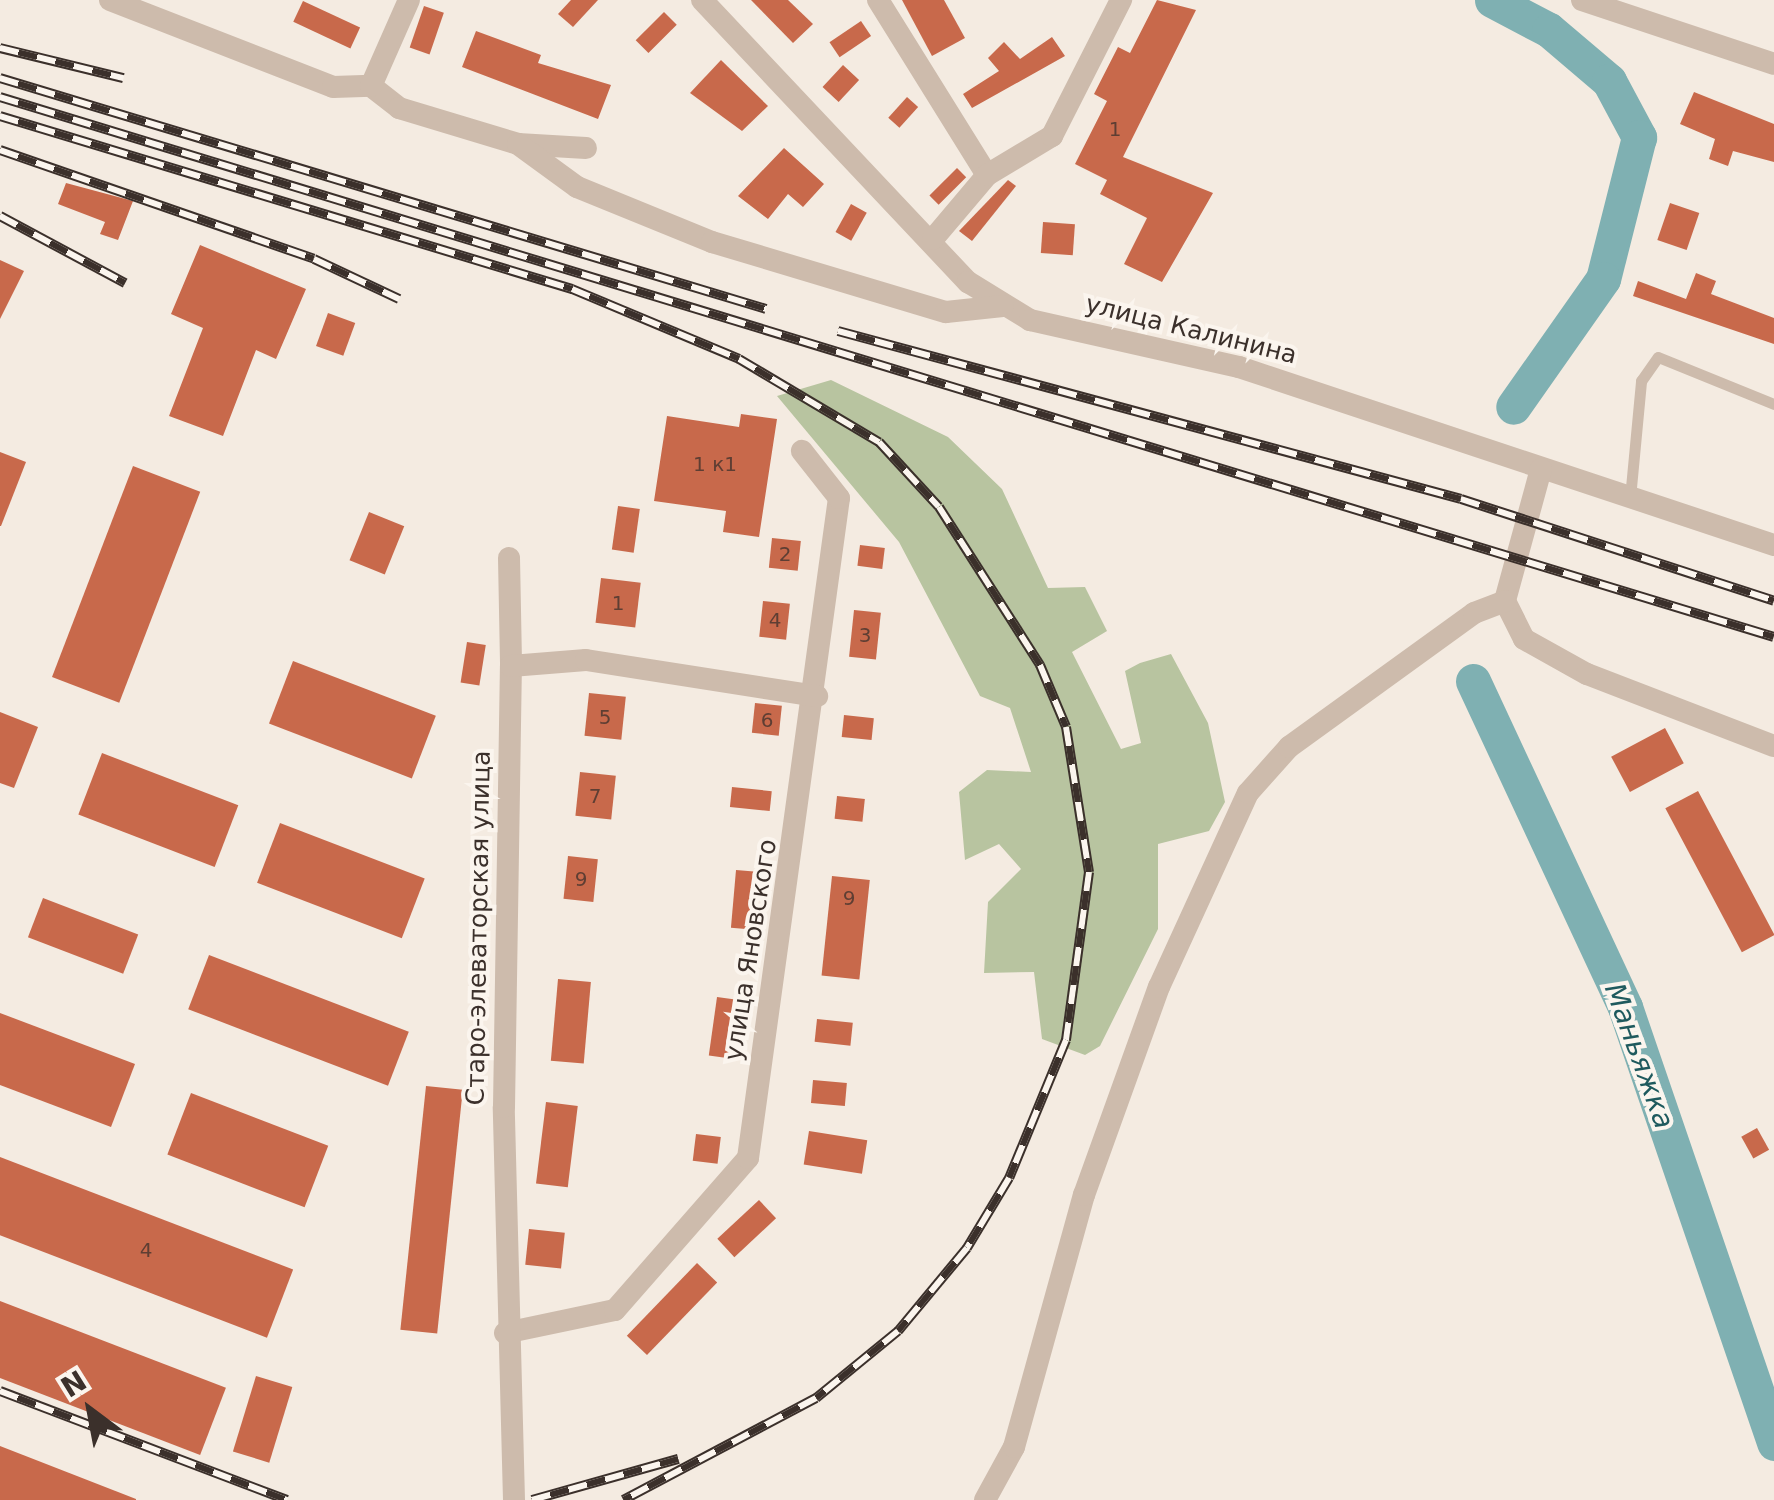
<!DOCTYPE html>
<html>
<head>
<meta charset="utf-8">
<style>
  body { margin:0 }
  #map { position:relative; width:1774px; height:1500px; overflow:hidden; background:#f4ebe1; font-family:"DejaVu Sans",sans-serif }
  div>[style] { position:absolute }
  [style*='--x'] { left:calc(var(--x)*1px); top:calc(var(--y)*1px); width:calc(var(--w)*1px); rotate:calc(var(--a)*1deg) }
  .green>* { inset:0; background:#b8c4a0 }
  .river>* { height:35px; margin:-17.5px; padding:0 17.5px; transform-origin:17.5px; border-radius:17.5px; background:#7fb0b2 }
  .building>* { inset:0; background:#c8694b; transform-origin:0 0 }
  .service>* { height:11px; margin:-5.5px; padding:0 5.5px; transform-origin:5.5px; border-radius:5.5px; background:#cdbbac }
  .minor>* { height:22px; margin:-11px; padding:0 11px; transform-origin:11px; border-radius:11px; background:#cdbbac }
  .rail>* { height:10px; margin-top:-5px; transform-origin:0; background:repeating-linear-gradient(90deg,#fbf5ee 0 19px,#3b302b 0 38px); box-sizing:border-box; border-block:2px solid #3b302b }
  span { translate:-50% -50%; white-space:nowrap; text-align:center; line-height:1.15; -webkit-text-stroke:8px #fbf5ee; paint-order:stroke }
  .number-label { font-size:20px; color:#5e3e33 }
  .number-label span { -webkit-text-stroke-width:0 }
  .street-label { font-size:25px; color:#3b302b }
  .water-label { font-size:28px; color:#1f5a5e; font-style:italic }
  .north { position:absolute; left:40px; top:1360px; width:100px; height:100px; -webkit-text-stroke:8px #fbf5ee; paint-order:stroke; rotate:328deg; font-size:28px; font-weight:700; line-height:40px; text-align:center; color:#3b302b }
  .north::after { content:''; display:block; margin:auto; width:35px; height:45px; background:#3b302b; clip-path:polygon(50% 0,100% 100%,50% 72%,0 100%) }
</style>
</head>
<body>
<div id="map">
  <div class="green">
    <i style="clip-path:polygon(831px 380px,948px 437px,1002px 489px,1048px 588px,1085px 587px,1107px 631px,1072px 652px,1121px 749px,1141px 743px,1125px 671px,1140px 663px,1171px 654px,1208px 723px,1225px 802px,1209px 831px,1158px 844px,1158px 929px,1100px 1046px,1085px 1055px,1042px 1039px,1034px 972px,984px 973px,988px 902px,1021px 869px,999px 844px,965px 860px,959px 792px,987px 770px,1031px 772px,1010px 708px,980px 696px,899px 542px,777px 396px)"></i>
  </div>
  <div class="river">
    <i style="--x:1492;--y:0;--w:64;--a:27.8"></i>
    <i style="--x:1549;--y:30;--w:79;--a:40.4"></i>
    <i style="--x:1609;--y:81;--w:64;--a:61.8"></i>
    <i style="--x:1639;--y:137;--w:146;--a:104.2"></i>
    <i style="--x:1603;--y:279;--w:156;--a:125.1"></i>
    <i style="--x:1473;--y:681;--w:360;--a:65"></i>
    <i style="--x:1625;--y:1007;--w:461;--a:71.1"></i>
  </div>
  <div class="building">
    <i style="clip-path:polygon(571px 0,598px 0,573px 27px,558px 14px)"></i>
    <i style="clip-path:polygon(751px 0,788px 0,813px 24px,793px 43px)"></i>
    <i style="clip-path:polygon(902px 0,944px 0,965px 38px,932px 56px)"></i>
    <i style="clip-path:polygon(1157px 0,1196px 10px,1123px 157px,1213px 193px,1162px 282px,1124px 264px,1147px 218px,1100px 194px,1107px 180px,1075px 164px,1107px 101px,1094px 94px,1118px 47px,1130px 53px)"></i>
    <i style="left:303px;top:1px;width:63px;height:23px;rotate:25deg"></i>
    <i style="left:424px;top:6px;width:21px;height:44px;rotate:19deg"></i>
    <i style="left:664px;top:12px;width:18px;height:40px;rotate:45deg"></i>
    <i style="left:861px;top:21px;width:18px;height:38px;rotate:56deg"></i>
    <i style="clip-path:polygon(476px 31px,541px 55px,538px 63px,611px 85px,598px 119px,462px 67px)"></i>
    <i style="clip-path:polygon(1052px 37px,1065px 56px,972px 108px,963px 94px,999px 71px,988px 58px,1004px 42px,1020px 59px)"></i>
    <i style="clip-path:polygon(721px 60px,768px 106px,742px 131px,690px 93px)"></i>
    <i style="left:843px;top:65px;width:22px;height:30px;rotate:43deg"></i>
    <i style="clip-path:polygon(1694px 92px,1774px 124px,1774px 162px,1733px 151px,1728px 166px,1709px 159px,1715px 139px,1680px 124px)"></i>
    <i style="left:907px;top:97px;width:15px;height:28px;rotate:42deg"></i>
    <i style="clip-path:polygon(784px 148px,824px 184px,803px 207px,788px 194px,768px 219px,738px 196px)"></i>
    <i style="left:957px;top:168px;width:13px;height:39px;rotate:45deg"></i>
    <i style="clip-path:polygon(1008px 180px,1016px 186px,972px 241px,959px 231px)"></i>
    <i style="clip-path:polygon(66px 183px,133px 201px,118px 240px,100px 234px,105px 222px,58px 204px)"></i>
    <i style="left:1670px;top:203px;width:31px;height:39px;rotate:19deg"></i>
    <i style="left:851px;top:204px;width:18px;height:32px;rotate:29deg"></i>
    <i style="left:1043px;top:222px;width:32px;height:31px;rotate:4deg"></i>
    <i style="clip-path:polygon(200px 245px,306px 289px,276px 359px,256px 350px,223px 436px,169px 416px,203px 328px,171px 314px)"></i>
    <i style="clip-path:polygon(0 260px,24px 271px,0 319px)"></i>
    <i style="clip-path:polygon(1696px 273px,1716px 281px,1711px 294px,1774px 318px,1774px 344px,1633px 296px,1638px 281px,1686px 299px)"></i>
    <i style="left:328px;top:313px;width:29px;height:35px;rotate:20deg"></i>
    <i style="clip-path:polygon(741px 414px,777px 419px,759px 537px,723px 532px,726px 511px,654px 501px,667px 416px,739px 427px)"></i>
    <i style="clip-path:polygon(0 452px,26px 462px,1px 526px,0 526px)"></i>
    <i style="left:133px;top:466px;width:72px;height:226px;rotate:21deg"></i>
    <i style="left:618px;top:506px;width:22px;height:44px;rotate:8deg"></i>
    <i style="left:369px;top:512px;width:38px;height:52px;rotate:22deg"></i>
    <i style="left:772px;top:538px;width:29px;height:30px;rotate:6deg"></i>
    <i style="left:860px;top:545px;width:25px;height:21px;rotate:7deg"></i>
    <i style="left:601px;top:578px;width:40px;height:45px;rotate:7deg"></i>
    <i style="left:763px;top:601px;width:27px;height:36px;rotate:6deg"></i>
    <i style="left:854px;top:610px;width:27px;height:47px;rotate:6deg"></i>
    <i style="left:467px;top:642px;width:19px;height:41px;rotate:9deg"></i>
    <i style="left:293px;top:661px;width:153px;height:67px;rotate:21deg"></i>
    <i style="left:589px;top:693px;width:37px;height:43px;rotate:6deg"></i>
    <i style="left:755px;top:703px;width:27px;height:30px;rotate:6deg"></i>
    <i style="clip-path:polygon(0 712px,38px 727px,14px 788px,0 783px)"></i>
    <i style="left:844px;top:715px;width:30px;height:22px;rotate:6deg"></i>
    <i style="left:1665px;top:728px;width:40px;height:61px;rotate:62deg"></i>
    <i style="left:102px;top:753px;width:146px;height:66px;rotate:21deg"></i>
    <i style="left:580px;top:772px;width:36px;height:44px;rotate:6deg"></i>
    <i style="left:732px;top:787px;width:40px;height:20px;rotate:6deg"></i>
    <i style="left:1698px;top:791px;width:163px;height:37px;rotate:62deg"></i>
    <i style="left:837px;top:796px;width:28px;height:23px;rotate:6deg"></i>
    <i style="left:280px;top:823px;width:155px;height:64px;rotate:21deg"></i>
    <i style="left:568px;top:856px;width:30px;height:43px;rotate:6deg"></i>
    <i style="left:736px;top:870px;width:21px;height:58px;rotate:5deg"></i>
    <i style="left:832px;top:876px;width:38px;height:100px;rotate:6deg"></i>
    <i style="left:43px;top:898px;width:102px;height:42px;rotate:21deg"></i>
    <i style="left:209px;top:955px;width:214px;height:58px;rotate:21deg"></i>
    <i style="left:558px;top:979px;width:33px;height:82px;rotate:5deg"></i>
    <i style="left:717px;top:997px;width:22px;height:59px;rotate:8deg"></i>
    <i style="clip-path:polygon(0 1013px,135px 1064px,111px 1127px,0 1085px)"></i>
    <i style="left:817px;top:1019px;width:36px;height:23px;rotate:6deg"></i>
    <i style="left:813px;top:1080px;width:34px;height:23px;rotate:5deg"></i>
    <i style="left:426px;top:1086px;width:37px;height:245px;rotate:6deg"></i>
    <i style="left:191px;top:1093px;width:147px;height:66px;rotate:21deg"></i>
    <i style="left:546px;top:1102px;width:32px;height:82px;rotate:7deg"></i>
    <i style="left:1757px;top:1128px;width:25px;height:18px;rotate:61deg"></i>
    <i style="left:809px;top:1131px;width:59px;height:34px;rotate:9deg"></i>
    <i style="left:696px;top:1134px;width:25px;height:27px;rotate:7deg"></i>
    <i style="left:0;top:1157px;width:314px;height:73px;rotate:21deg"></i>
    <i style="left:759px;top:1200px;width:25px;height:57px;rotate:47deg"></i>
    <i style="left:529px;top:1229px;width:36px;height:36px;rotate:6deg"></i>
    <i style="left:697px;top:1263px;width:28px;height:101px;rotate:44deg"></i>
    <i style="left:0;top:1301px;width:242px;height:72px;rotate:21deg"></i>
    <i style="left:256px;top:1376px;width:38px;height:79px;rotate:17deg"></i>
    <i style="clip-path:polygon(0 1446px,136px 1499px,136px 1500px,0 1500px)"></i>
  </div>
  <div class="service">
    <i style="--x:1630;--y:498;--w:118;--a:-84.6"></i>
    <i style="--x:1641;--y:381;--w:29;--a:-55"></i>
    <i style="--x:1658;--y:357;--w:125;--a:22.1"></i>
  </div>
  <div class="minor">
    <i style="--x:110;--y:0;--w:239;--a:21.3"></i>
    <i style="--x:333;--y:87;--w:38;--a:-2"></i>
    <i style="--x:371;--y:86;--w:36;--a:38"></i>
    <i style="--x:399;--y:108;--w:124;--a:16.8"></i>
    <i style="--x:518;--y:144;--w:68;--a:3.4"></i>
    <i style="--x:702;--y:0;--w:388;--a:46.7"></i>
    <i style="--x:968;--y:282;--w:73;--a:31.5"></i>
    <i style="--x:1030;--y:320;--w:214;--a:12.7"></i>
    <i style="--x:1239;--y:367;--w:564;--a:18.4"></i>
    <i style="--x:878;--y:0;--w:206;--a:58.1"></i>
    <i style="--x:1582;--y:0;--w:202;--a:18.4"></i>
    <i style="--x:371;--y:86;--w:94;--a:-66.2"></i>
    <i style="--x:518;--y:144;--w:73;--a:36.1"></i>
    <i style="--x:577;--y:187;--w:146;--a:22.2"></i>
    <i style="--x:712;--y:242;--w:244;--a:16.7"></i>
    <i style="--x:946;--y:312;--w:57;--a:-6"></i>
    <i style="--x:933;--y:239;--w:84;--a:-49.8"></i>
    <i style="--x:987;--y:175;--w:76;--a:-31"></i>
    <i style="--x:1052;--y:136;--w:153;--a:-63.1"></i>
    <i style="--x:1541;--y:469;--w:137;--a:105.3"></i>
    <i style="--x:1505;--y:601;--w:42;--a:63.4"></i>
    <i style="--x:1524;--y:639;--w:72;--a:29.1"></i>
    <i style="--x:1587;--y:674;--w:200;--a:21.1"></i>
    <i style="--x:509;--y:558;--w:108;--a:88.9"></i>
    <i style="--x:505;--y:1333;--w:112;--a:-11.8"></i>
    <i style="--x:615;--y:1310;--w:202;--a:-48.8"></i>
    <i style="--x:748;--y:1158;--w:666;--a:-82.15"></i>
    <i style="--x:839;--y:498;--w:60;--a:-128.2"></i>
    <i style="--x:514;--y:1500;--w:393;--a:-91.5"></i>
    <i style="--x:504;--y:1107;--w:441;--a:-89.1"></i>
    <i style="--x:511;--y:666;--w:75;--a:-4.6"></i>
    <i style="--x:586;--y:660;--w:234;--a:8.9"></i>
    <i style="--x:985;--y:1500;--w:60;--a:-61.3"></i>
    <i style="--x:1014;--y:1447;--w:262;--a:-74.5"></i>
    <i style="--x:1084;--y:1195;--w:221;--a:-70.2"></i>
    <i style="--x:1159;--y:987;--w:213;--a:-65.4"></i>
    <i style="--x:1248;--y:793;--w:62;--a:-48.3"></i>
    <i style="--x:1289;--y:747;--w:228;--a:-35.9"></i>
    <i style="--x:1474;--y:613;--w:33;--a:-21"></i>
  </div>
  <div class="rail">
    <i style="--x:0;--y:48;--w:127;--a:13.7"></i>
    <i style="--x:0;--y:78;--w:800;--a:16.78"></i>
    <i style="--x:0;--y:97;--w:1854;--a:16.93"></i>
    <i style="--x:0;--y:116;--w:598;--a:16.83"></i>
    <i style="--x:572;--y:289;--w:181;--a:22.7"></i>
    <i style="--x:739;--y:359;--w:163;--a:30.7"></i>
    <i style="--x:879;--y:442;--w:88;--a:47.3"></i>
    <i style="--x:939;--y:507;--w:188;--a:57.4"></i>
    <i style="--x:1040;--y:665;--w:67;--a:67.2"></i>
    <i style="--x:1066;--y:727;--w:147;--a:81"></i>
    <i style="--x:1089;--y:872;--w:170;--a:97.8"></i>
    <i style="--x:1066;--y:1040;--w:149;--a:112.4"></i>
    <i style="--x:1009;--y:1178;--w:82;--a:121"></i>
    <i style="--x:967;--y:1248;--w:108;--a:129.7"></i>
    <i style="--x:898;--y:1331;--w:106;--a:140.7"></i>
    <i style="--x:816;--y:1398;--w:218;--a:152.1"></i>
    <i style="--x:0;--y:150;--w:332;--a:19.1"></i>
    <i style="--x:314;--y:259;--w:94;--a:25.2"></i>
    <i style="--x:0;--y:216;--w:142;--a:28.2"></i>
    <i style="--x:838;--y:331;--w:645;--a:15.09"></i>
    <i style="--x:1461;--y:499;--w:329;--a:18"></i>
    <i style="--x:0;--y:1391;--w:307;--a:20.8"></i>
    <i style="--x:532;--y:1500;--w:152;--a:-15.7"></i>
  </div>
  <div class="number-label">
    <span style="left:1115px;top:129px">1</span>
    <span style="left:715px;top:464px">1 к1</span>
    <span style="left:785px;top:554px">2</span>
    <span style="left:618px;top:603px">1</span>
    <span style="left:775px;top:620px">4</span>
    <span style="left:865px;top:635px">3</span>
    <span style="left:605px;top:717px">5</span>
    <span style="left:767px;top:720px">6</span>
    <span style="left:595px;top:796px">7</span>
    <span style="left:581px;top:879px">9</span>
    <span style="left:849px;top:898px">9</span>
    <span style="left:146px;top:1250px">4</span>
  </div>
  <div class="street-label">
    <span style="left:1191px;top:330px;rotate:14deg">улица Калинина</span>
    <span style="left:479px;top:928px;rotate:-89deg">Старо-элеваторская улица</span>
    <span style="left:751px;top:950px;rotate:-81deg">улица Яновского</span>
  </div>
  <div class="water-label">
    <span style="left:1639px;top:1056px;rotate:70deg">Маньяжка</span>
  </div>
  <div class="north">N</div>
</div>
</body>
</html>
